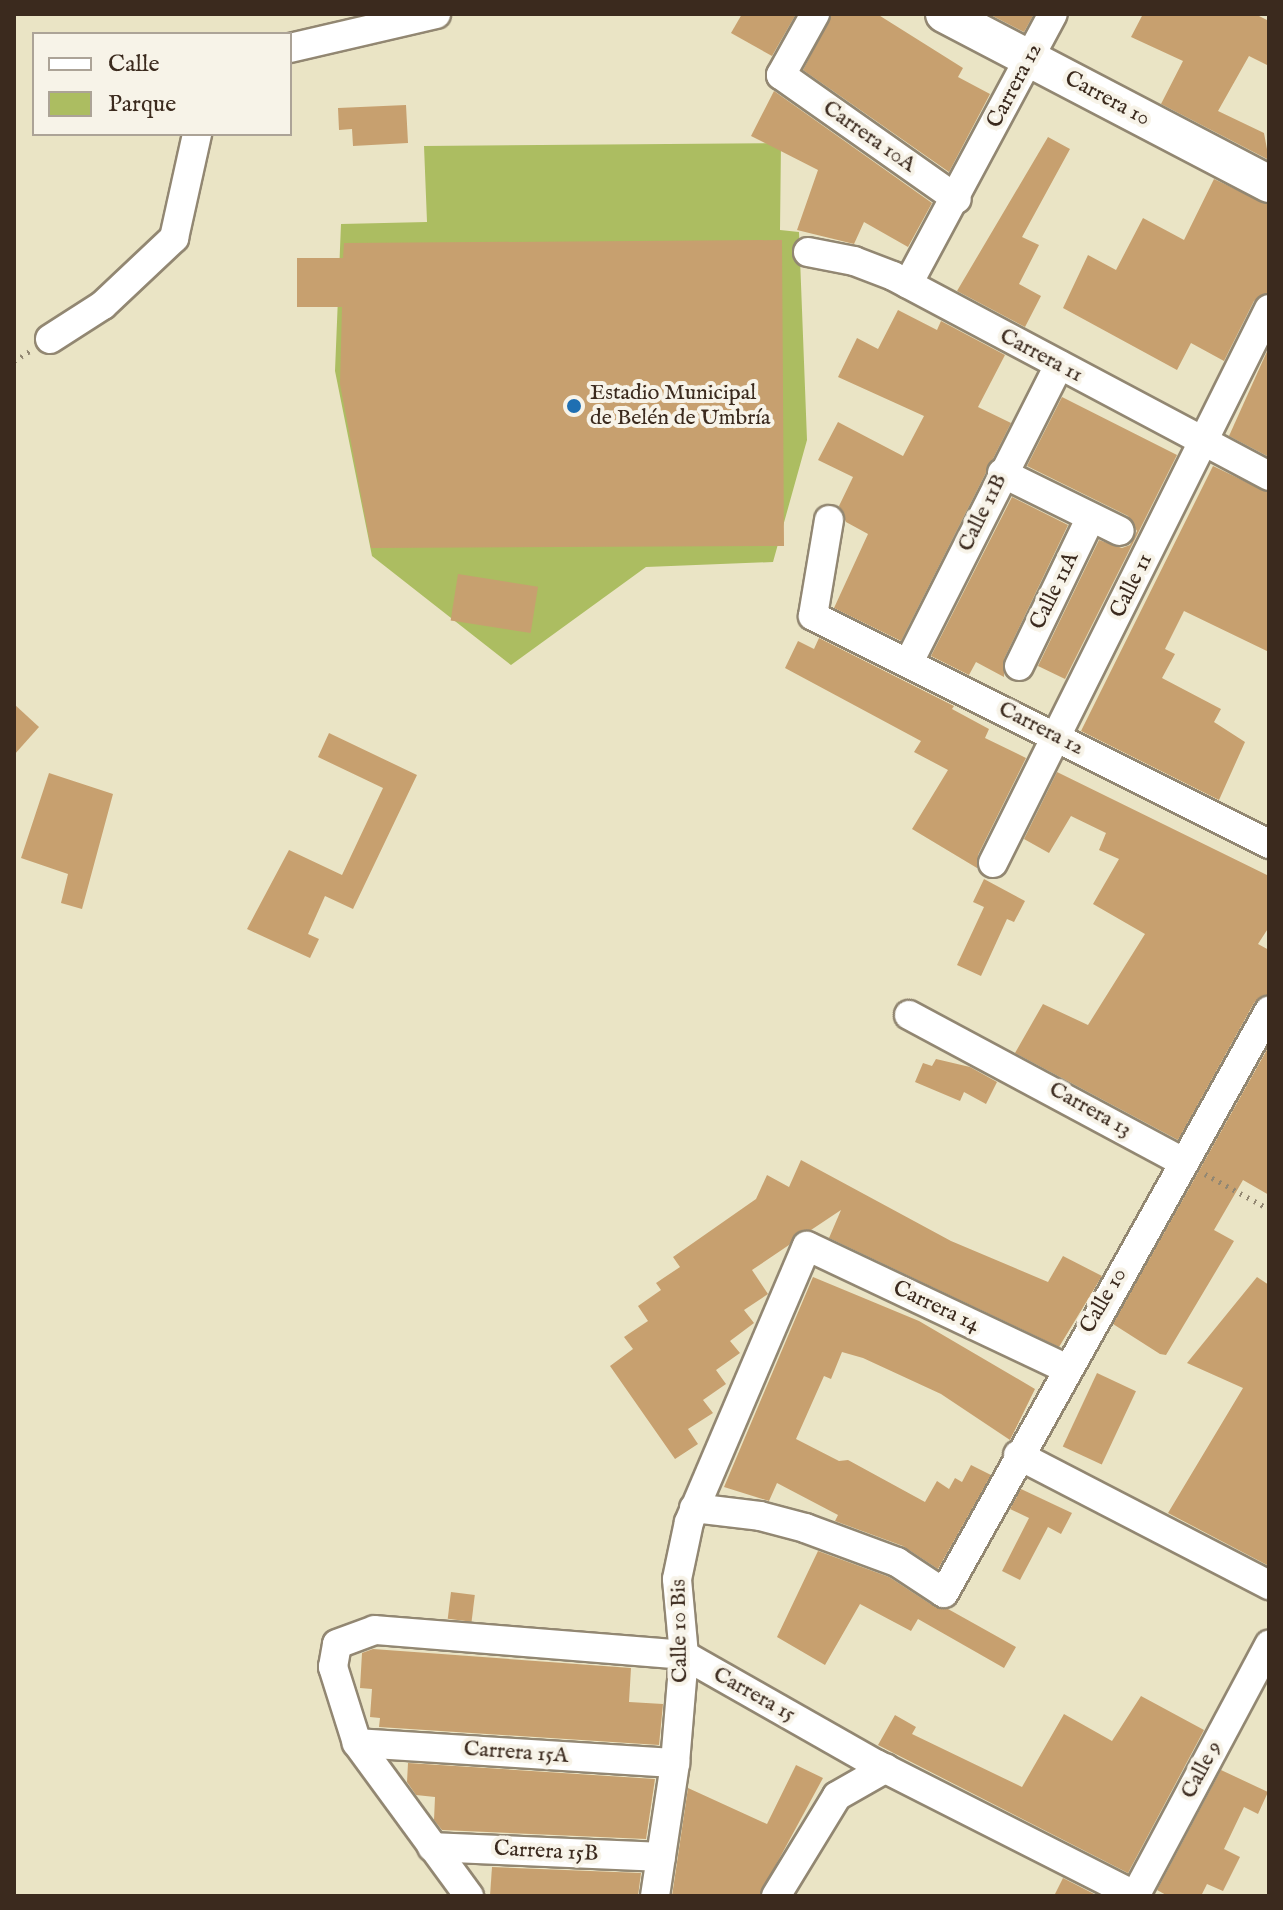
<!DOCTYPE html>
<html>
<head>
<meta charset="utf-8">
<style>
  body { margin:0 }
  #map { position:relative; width:1283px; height:1910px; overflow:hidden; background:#eae4c5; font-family:"IM FELL English",serif }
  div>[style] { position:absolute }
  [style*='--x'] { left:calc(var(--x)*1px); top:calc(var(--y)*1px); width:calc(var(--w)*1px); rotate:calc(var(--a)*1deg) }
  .green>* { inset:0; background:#acbd61 }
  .building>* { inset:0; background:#c7a06f; transform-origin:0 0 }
  .path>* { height:5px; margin-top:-2.5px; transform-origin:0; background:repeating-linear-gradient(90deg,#928772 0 2px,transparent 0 8px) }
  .roads { filter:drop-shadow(2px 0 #928772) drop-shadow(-2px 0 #928772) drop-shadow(0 2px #928772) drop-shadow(0 -2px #928772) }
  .minor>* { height:28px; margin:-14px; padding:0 14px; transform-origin:14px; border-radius:14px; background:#fff }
  .major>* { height:36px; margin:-18px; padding:0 18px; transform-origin:18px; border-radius:18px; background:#fff }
  .dots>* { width:22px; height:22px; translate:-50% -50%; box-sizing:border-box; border:4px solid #f7f3e8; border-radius:50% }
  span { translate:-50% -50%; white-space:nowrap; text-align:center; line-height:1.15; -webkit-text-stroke:8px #f7f3e8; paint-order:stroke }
  .street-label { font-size:22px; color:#3b2a1e }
  .poi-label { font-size:22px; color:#3b2a1e }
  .left { translate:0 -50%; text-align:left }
  .frame { position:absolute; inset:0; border:16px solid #3b2a1e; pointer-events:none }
  .legend { position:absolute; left:32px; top:32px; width:260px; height:104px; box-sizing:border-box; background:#f7f3e8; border:2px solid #aca397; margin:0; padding:10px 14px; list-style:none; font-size:24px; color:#3b2a1e }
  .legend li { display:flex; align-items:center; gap:16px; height:40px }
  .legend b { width:40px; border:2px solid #aca397 }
</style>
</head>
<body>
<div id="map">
  <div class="green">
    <i style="clip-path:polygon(781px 143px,780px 230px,799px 232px,807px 440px,773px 562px,646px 567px,511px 665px,372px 556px,335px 371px,341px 224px,427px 222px,424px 146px)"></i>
  </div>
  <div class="building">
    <i style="clip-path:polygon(742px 14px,796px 14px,772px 56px,731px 33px)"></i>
    <i style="clip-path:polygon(832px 14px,877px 14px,963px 68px,958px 77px,990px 94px,949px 172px,803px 70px)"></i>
    <i style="clip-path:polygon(989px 14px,1034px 14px,1024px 32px)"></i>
    <i style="clip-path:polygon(1143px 14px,1255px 14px,1269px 21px,1269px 66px,1249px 56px,1218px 111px,1264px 133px,1269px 160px,1161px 104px,1183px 61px,1131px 37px)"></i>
    <i style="clip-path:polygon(774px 91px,932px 203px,908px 247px,864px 222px,854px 244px,797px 230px,818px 170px,751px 136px)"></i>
    <i style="clip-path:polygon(406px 105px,408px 143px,353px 146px,352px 129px,339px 130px,338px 108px)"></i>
    <i style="clip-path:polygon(1048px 137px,1070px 149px,1022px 237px,1039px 245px,1019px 284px,1041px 296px,1025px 327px,957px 291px)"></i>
    <i style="clip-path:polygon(1214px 179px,1269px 205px,1269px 292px,1254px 301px,1224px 361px,1191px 343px,1177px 370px,1063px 308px,1088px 255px,1116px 270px,1143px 218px,1184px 240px)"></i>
    <i style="clip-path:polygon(782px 240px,784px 546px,371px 548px,340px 384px,342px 307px,297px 307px,297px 258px,343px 258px,344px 243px)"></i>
    <i style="clip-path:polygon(898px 310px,937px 330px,941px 321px,1005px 355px,978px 407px,1011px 423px,901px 641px,834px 608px,868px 534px,846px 522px,839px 506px,853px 477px,818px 460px,838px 422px,903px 456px,924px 416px,838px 377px,857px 338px,878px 349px)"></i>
    <i style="clip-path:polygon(1269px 347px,1269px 457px,1229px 436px)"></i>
    <i style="clip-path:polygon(1062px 397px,1177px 455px,1065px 679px,1038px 666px,1099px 540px,1122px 548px,1130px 545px,1137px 531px,1128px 516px,1027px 466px)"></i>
    <i style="clip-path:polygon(1213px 466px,1269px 493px,1269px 652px,1184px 611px,1165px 649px,1175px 654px,1162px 678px,1221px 709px,1214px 722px,1245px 742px,1219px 800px,1081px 731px)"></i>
    <i style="clip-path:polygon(1012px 497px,1068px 525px,1004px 659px,1004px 677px,976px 662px,969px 675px,931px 656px)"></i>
    <i style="left:458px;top:574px;width:81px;height:47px;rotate:9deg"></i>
    <i style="clip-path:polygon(819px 638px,954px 706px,952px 709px,989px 729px,985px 738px,1026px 758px,978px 855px,977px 868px,912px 829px,948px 770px,914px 752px,921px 741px,785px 668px,798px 641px,814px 649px)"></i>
    <i style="clip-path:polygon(14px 704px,39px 727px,14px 755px)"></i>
    <i style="clip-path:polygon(329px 733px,417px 775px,353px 909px,325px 896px,308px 934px,319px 939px,310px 958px,247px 929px,289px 850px,342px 875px,383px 788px,318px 757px)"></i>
    <i style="clip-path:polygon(1057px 772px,1269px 876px,1269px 927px,1258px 944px,1269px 950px,1269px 994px,1254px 1003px,1178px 1140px,1015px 1053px,1043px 1004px,1088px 1025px,1145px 934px,1093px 904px,1119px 859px,1099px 850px,1106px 833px,1071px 816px,1049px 853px,1024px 839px)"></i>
    <i style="clip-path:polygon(49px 773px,113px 794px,82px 909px,61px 903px,68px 874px,21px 858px)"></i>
    <i style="clip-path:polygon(984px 879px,1025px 901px,1014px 922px,1007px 919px,981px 976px,957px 965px,984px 907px,973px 902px)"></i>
    <i style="clip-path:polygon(1269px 1046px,1269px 1195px,1243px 1180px,1214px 1230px,1234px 1241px,1166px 1355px,1160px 1354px,1113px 1324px)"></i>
    <i style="clip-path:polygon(936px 1059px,970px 1067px,997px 1082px,986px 1104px,964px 1092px,960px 1101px,915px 1082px,923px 1063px,932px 1066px)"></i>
    <i style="clip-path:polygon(801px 1160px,951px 1241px,1048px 1282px,1063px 1256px,1102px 1276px,1059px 1347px,829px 1238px,841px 1210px,811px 1230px,798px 1232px,789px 1245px,752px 1270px,768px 1294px,744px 1310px,754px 1323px,730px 1341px,740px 1353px,716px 1370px,726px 1384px,703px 1400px,713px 1413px,688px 1429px,698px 1444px,675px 1459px,610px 1366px,633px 1349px,624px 1337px,648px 1321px,638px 1306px,661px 1290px,656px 1283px,680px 1267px,673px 1257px,756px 1199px,767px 1175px,789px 1187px)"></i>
    <i style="clip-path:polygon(813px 1277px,919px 1321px,1035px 1389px,1010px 1440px,941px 1394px,863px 1358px,842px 1352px,831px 1379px,824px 1376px,796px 1439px,839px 1461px,848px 1460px,925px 1502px,937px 1481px,949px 1489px,955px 1478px,962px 1482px,971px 1465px,991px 1475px,938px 1569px,903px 1546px,835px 1521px,838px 1515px,777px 1483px,769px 1501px,724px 1487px)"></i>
    <i style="clip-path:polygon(1257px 1277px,1269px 1285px,1269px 1566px,1168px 1513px,1243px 1388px,1187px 1363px)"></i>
    <i style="left:1097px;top:1373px;width:43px;height:81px;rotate:25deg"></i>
    <i style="clip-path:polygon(1021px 1489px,1072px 1513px,1061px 1534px,1048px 1527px,1020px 1580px,1002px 1571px,1029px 1518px,1010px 1509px)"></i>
    <i style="clip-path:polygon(818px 1551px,889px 1577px,935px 1607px,948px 1609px,1016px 1647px,1004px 1668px,918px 1619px,911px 1631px,860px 1604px,825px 1665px,777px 1637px)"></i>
    <i style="left:451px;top:1592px;width:24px;height:27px;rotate:7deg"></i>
    <i style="clip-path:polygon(373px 1649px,631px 1668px,629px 1702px,663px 1704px,659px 1745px,379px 1727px,380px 1718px,370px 1717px,372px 1689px,360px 1688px,362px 1653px)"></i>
    <i style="clip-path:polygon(1141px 1696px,1204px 1730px,1128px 1873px,878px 1745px,895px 1715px,916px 1727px,912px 1734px,1022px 1787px,1064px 1714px,1112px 1741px)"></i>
    <i style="clip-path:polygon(408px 1763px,655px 1779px,646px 1839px,442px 1830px,434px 1820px,435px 1797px,416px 1795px,407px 1782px)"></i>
    <i style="clip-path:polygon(796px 1765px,823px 1778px,759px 1896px,672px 1896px,688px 1788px,767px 1824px)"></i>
    <i style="clip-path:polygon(1221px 1770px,1268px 1792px,1258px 1814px,1244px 1807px,1224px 1849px,1240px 1857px,1223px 1891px,1207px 1884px,1201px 1896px,1168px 1896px,1157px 1890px)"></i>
    <i style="clip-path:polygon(492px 1867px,641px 1873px,638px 1896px,490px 1896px)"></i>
    <i style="clip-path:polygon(1063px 1878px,1098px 1896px,1054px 1896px)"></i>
  </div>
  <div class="path">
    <i style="--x:14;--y:361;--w:19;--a:-32"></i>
    <i style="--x:1205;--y:1174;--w:73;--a:28.7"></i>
  </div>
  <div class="roads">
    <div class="minor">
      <i style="--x:815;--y:14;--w:70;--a:119.1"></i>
      <i style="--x:781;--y:75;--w:215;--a:35.2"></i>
      <i style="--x:290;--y:48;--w:150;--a:-13.1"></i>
      <i style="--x:808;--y:252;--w:47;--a:11.1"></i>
      <i style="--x:854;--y:261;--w:42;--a:21"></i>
      <i style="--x:893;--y:276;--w:426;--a:28"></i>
      <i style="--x:908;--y:284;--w:306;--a:-61.8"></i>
      <i style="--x:50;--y:339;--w:63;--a:-32.7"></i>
      <i style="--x:103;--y:305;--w:98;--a:-43.3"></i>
      <i style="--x:174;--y:238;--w:107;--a:-77.5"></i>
      <i style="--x:1002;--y:473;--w:131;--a:26.2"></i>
      <i style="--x:829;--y:520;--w:97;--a:99.5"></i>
      <i style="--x:813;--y:616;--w:510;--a:26.57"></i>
      <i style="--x:909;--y:662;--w:333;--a:-63.2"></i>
      <i style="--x:1019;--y:666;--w:165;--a:-64.2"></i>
      <i style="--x:993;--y:863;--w:619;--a:-63.52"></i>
      <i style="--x:909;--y:1015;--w:311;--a:28.2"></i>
      <i style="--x:1018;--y:1455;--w:283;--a:27.4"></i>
      <i style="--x:694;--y:1508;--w:66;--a:6.9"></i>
      <i style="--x:760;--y:1516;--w:47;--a:14.9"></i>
      <i style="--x:805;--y:1528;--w:98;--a:20.3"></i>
      <i style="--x:897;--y:1562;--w:56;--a:33.4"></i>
      <i style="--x:944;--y:1593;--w:667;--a:-60.82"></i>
      <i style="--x:357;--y:1743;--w:319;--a:3.6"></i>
      <i style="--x:432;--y:1847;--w:229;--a:2.5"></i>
      <i style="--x:469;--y:1896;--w:190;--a:-126.2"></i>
      <i style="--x:357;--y:1743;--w:80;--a:-107.5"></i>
      <i style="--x:333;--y:1667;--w:23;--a:-80"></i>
      <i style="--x:337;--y:1644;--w:40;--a:-20.2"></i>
      <i style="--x:375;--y:1630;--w:310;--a:4.6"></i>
      <i style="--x:684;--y:1655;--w:221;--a:29.6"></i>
      <i style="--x:876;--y:1764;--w:292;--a:26.9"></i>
      <i style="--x:655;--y:1896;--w:134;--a:-81.4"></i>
      <i style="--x:675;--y:1763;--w:108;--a:-85.2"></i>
      <i style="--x:684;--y:1655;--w:76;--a:-95.3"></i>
      <i style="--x:677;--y:1579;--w:58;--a:-78.1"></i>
      <i style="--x:689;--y:1522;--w:300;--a:-66.9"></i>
      <i style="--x:807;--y:1246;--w:285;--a:25.3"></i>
      <i style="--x:776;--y:1896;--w:117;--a:-58.6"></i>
      <i style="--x:837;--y:1796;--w:56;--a:-29.7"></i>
      <i style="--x:1135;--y:1896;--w:285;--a:-61.9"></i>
    </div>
    <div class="major">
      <i style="--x:944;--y:14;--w:367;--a:27.6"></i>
    </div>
  </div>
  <div class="dots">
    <i style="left:574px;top:406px;background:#1f6fb2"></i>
  </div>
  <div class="street-label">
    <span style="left:1015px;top:86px;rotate:-62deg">Carrera 12</span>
    <span style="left:1107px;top:99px;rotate:28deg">Carrera 10</span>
    <span style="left:869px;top:137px;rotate:35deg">Carrera 10A</span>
    <span style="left:1041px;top:356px;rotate:28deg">Carrera 11</span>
    <span style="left:983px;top:513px;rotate:-64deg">Calle 11B</span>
    <span style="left:1132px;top:586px;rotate:-64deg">Calle 11</span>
    <span style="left:1055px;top:591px;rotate:-64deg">Calle 11A</span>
    <span style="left:1041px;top:729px;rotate:27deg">Carrera 12</span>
    <span style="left:1090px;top:1110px;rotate:29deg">Carrera 13</span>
    <span style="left:1104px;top:1301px;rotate:-60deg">Calle 10</span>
    <span style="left:936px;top:1307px;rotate:25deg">Carrera 14</span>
    <span style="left:680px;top:1631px;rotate:-91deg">Calle 10 Bis</span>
    <span style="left:754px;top:1695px;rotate:29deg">Carrera 15</span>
    <span style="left:516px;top:1753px;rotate:4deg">Carrera 15A</span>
    <span style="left:1202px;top:1770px;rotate:-62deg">Calle 9</span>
    <span style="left:546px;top:1852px;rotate:3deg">Carrera 15B</span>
  </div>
  <div class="poi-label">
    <span class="left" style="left:590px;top:406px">Estadio Municipal<br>de Belén de Umbría</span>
  </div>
  <div class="frame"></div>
  <ul class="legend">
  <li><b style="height:10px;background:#fff"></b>Calle</li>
  <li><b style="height:22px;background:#acbd61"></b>Parque</li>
  </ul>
</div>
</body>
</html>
